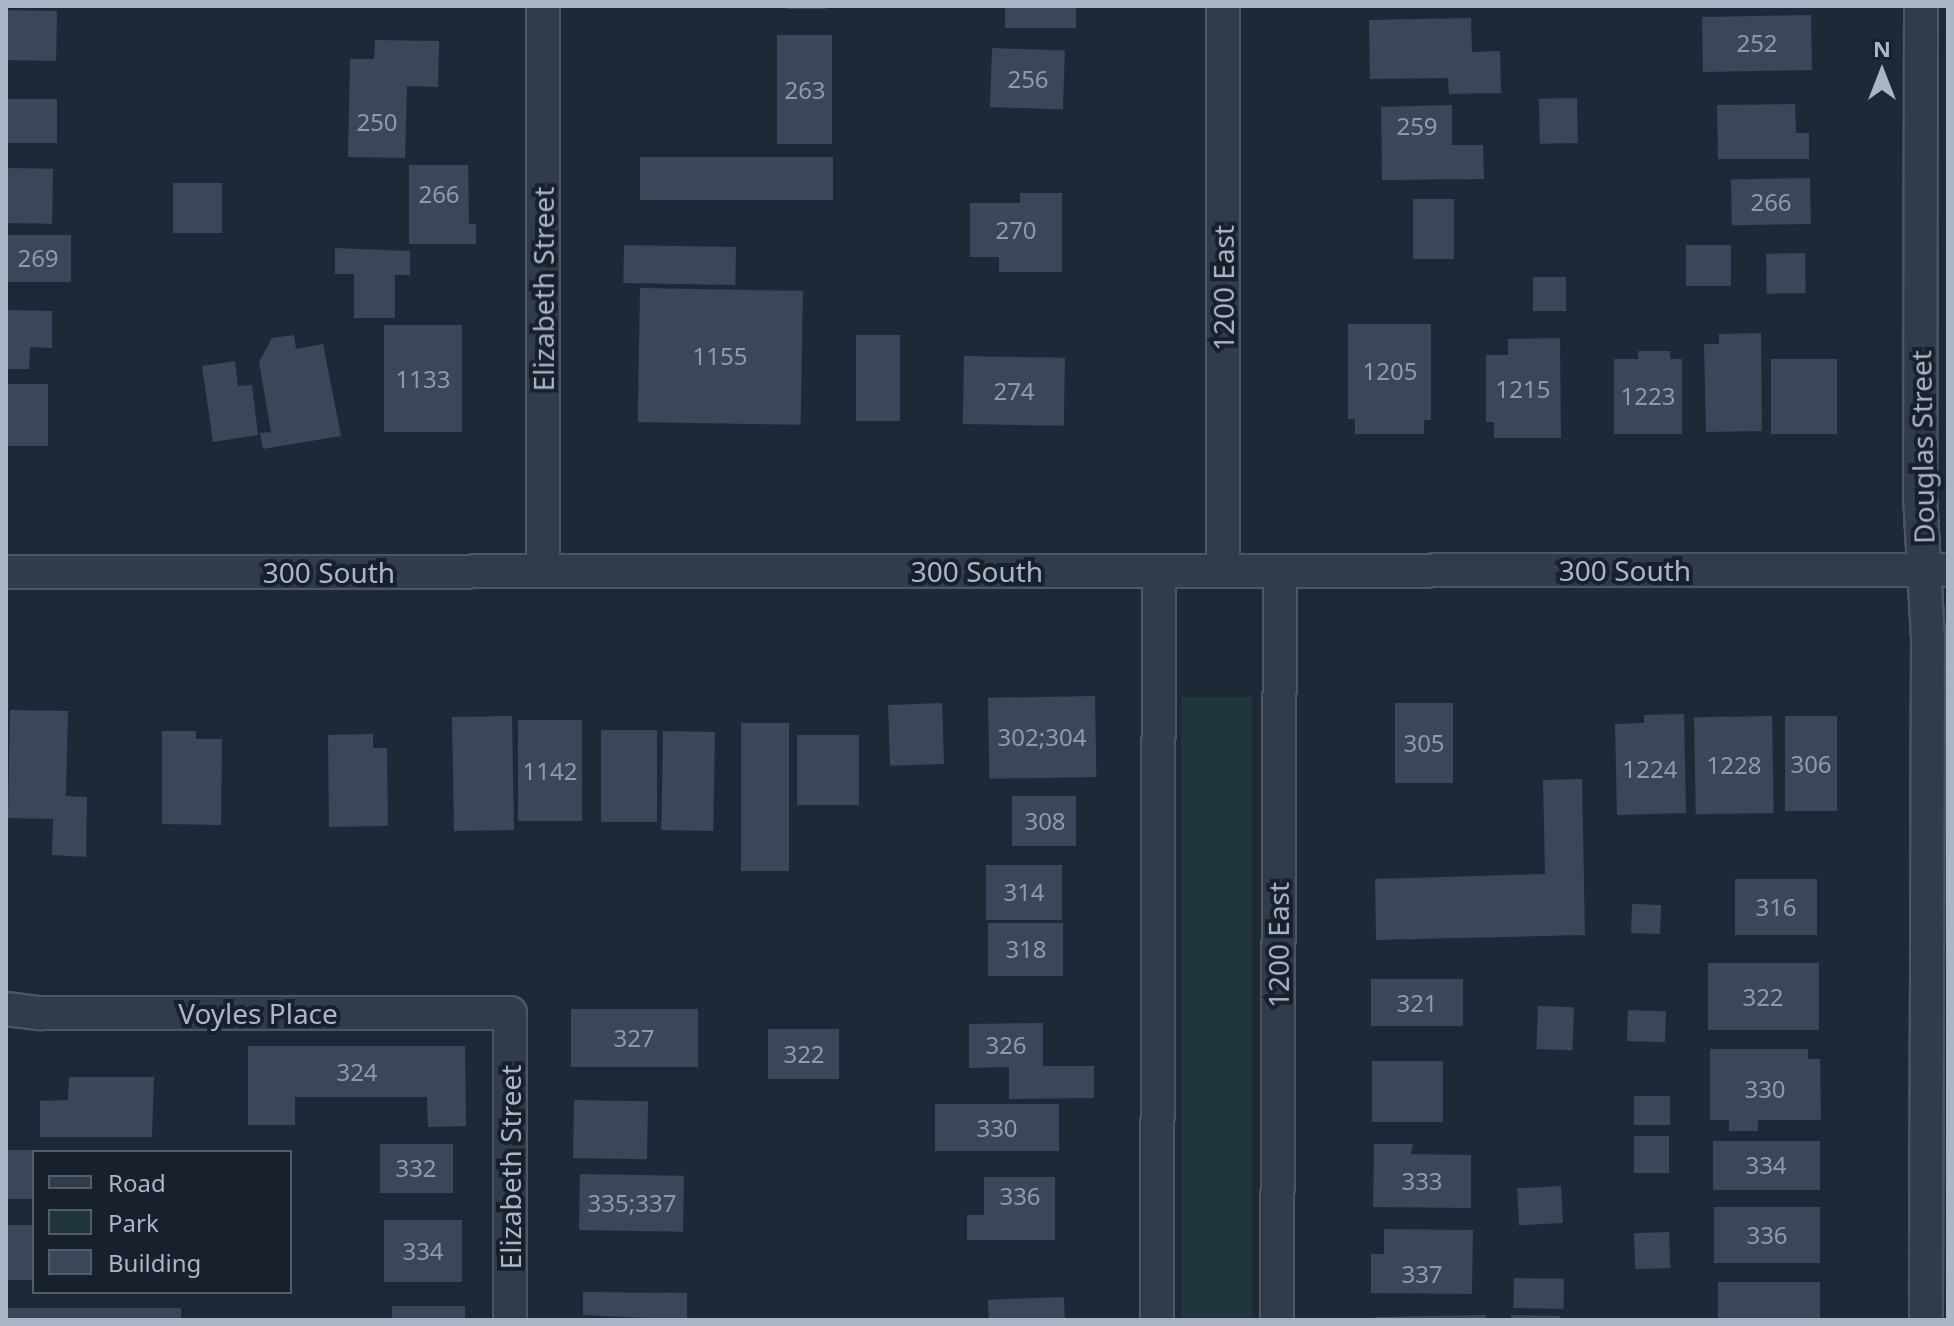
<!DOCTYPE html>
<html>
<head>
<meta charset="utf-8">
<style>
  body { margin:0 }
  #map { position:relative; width:1954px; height:1326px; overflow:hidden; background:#1e2938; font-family:"Noto Sans",sans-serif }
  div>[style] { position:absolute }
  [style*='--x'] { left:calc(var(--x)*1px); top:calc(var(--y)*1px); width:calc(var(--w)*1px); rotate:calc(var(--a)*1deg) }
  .green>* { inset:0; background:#20363a; transform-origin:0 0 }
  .building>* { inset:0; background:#3a4659; transform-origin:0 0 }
  .roads { filter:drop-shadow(2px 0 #4d5564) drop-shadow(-2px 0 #4d5564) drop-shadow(0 2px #4d5564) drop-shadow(0 -2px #4d5564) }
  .street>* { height:32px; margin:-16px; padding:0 16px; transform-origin:16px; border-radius:16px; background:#323b49 }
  span { translate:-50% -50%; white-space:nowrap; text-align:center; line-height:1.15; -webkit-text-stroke:8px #18202d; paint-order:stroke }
  .number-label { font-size:24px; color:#9099ab }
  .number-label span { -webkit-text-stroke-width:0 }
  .street-label { font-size:28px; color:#acb5c6 }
  .frame { position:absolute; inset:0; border:8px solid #acb5c6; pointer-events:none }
  .legend { position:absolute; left:32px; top:1150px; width:260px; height:144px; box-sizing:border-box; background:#18202d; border:2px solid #535c6a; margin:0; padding:10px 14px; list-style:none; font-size:24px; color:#acb5c6 }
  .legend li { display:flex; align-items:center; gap:16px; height:40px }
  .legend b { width:40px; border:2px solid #535c6a }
  .north { position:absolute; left:1842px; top:32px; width:80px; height:80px; -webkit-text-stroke:6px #18202d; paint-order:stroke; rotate:0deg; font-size:22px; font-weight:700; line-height:32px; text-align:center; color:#acb5c6 }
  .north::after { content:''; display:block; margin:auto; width:28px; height:36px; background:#acb5c6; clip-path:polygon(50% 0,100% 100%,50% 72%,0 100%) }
</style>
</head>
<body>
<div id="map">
  <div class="green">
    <i style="left:1181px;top:697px;width:71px;height:623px"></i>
  </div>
  <div class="building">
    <i style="left:787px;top:6px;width:39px;height:3px"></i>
    <i style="left:1005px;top:6px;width:71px;height:22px"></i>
    <i style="left:6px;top:10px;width:51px;height:50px;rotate:1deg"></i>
    <i style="left:1811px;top:15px;width:55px;height:109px;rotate:89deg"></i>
    <i style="clip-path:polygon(1471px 18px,1472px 52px,1500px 51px,1501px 93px,1449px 94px,1448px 78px,1370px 79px,1369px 20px)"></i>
    <i style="left:777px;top:35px;width:55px;height:109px"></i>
    <i style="clip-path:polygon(375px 40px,439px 41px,438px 87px,407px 86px,405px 158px,348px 157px,350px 59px,374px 59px)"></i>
    <i style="left:992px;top:48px;width:73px;height:59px;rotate:2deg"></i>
    <i style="left:1577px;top:98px;width:45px;height:38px;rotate:89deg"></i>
    <i style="left:6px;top:99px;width:51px;height:44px"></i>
    <i style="clip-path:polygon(1795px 104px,1796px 133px,1809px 133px,1809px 159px,1718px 159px,1717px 105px)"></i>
    <i style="clip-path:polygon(1452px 105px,1452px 145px,1483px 145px,1484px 179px,1382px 180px,1381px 107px)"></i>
    <i style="left:833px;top:157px;width:43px;height:193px;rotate:90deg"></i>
    <i style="clip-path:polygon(409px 165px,468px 165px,469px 224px,476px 224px,476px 244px,409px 244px)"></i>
    <i style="left:6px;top:168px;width:47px;height:55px;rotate:1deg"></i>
    <i style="left:1810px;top:178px;width:46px;height:79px;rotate:89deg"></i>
    <i style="left:173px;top:183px;width:49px;height:50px"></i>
    <i style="clip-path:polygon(1020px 193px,1062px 193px,1062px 272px,999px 272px,999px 257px,970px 257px,970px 203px,1020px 203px)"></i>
    <i style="left:1454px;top:199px;width:60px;height:41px;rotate:90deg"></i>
    <i style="left:6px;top:235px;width:65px;height:47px"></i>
    <i style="left:624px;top:245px;width:112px;height:38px;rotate:1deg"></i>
    <i style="left:1686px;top:245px;width:45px;height:41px"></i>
    <i style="clip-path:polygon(335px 248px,410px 251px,410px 275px,395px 275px,395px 318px,354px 318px,354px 274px,335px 274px)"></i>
    <i style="left:1805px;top:253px;width:40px;height:39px;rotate:89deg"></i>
    <i style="left:1566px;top:277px;width:34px;height:33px;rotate:90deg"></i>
    <i style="left:640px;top:288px;width:163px;height:134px;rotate:1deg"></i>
    <i style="clip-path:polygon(6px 310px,52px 311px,52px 348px,30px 347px,29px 369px,6px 369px)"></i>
    <i style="clip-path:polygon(1348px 324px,1431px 324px,1431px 420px,1424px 420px,1424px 434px,1355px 434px,1355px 419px,1348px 419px)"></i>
    <i style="left:384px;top:325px;width:78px;height:107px"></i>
    <i style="clip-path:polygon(1761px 333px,1762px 431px,1706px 432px,1704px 344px,1719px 344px,1719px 334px)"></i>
    <i style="clip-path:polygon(294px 335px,296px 349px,323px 344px,341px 436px,263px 449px,260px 433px,271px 432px,259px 362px,272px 338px)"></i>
    <i style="left:856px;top:335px;width:44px;height:86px"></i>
    <i style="clip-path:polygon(1560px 338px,1561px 438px,1494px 438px,1494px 422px,1486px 422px,1486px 355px,1508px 355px,1508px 339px)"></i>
    <i style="clip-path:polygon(1638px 351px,1670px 351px,1670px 359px,1682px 359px,1682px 434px,1614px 434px,1614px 359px,1638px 359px)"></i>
    <i style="left:964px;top:356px;width:101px;height:68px;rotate:1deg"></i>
    <i style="left:1771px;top:359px;width:66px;height:75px"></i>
    <i style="clip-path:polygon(235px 361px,238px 386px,252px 385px,258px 435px,213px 442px,202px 366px)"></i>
    <i style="left:6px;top:384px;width:42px;height:62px"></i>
    <i style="left:1095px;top:696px;width:81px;height:107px;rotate:89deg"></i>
    <i style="left:942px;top:703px;width:61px;height:54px;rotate:88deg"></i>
    <i style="left:1395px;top:703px;width:58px;height:80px"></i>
    <i style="clip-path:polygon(10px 710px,68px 711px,66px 796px,87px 797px,86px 857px,52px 855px,53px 819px,8px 818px)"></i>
    <i style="clip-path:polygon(1684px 714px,1686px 813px,1617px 815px,1615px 724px,1644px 723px,1644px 715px)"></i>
    <i style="left:512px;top:716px;width:114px;height:60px;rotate:89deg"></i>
    <i style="left:1772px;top:716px;width:97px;height:78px;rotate:89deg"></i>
    <i style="left:1785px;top:716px;width:52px;height:95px"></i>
    <i style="left:518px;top:720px;width:64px;height:101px"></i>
    <i style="left:789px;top:723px;width:148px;height:48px;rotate:90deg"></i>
    <i style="left:601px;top:730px;width:56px;height:92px"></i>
    <i style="clip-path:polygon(162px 731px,196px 731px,196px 739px,222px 739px,221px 825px,162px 824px)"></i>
    <i style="left:663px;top:731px;width:52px;height:99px;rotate:1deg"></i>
    <i style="clip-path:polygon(373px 734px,373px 748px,387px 748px,388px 826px,329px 827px,328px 735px)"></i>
    <i style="left:797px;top:735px;width:62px;height:70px"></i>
    <i style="clip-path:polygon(1582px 779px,1585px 935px,1376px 940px,1375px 879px,1545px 874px,1543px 780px)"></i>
    <i style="left:1012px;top:796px;width:64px;height:50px"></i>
    <i style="left:986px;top:865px;width:76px;height:55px"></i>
    <i style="left:1735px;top:879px;width:82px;height:56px"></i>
    <i style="left:1632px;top:904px;width:29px;height:29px;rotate:2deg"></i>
    <i style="left:988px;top:923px;width:75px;height:53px"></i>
    <i style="left:1708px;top:963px;width:111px;height:67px"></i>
    <i style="left:1371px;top:979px;width:92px;height:47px"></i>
    <i style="left:1538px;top:1006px;width:36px;height:43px;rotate:2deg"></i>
    <i style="left:571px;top:1009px;width:127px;height:58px"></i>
    <i style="left:1628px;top:1010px;width:38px;height:31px;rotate:2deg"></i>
    <i style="clip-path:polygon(1043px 1023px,1043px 1066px,1094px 1066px,1094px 1098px,1009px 1099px,1009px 1067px,969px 1068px,969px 1024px)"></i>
    <i style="left:768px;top:1029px;width:71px;height:50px"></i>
    <i style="clip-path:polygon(248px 1046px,465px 1046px,466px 1126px,428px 1127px,427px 1097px,295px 1097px,295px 1125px,248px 1125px)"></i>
    <i style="clip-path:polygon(1710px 1049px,1808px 1049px,1808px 1059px,1820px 1059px,1821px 1120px,1758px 1120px,1758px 1131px,1729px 1131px,1729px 1120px,1710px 1120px)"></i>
    <i style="left:1372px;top:1061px;width:71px;height:61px"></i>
    <i style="clip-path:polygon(69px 1077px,154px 1077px,152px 1137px,40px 1137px,40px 1101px,68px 1100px)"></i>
    <i style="left:1634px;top:1096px;width:36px;height:29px"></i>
    <i style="left:574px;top:1100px;width:74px;height:58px;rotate:1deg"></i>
    <i style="left:935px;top:1104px;width:124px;height:47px"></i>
    <i style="left:1634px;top:1136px;width:35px;height:37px"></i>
    <i style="left:1713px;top:1141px;width:107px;height:49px"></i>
    <i style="left:380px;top:1144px;width:73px;height:49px"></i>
    <i style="clip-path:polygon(1374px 1144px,1413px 1144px,1411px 1154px,1471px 1155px,1471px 1208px,1373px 1207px)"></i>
    <i style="left:6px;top:1150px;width:28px;height:49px"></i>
    <i style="left:580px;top:1174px;width:104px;height:56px;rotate:1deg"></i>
    <i style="clip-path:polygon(984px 1177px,1055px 1177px,1055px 1240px,967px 1240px,967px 1215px,984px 1215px)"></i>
    <i style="left:1561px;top:1186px;width:37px;height:44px;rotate:87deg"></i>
    <i style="left:1820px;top:1207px;width:56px;height:106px;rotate:90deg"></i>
    <i style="left:384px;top:1220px;width:78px;height:62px"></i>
    <i style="left:6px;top:1225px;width:28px;height:55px"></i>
    <i style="clip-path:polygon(1384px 1229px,1473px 1230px,1472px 1294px,1371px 1293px,1371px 1254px,1384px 1254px)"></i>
    <i style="left:1669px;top:1232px;width:36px;height:35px;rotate:88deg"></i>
    <i style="left:1514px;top:1278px;width:50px;height:30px;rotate:1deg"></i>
    <i style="left:1718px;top:1282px;width:102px;height:38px"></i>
    <i style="clip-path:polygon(583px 1292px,687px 1293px,687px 1320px,583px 1315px)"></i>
    <i style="left:1064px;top:1297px;width:23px;height:76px;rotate:88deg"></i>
    <i style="left:392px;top:1306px;width:73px;height:14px"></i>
    <i style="left:6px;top:1308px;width:175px;height:12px"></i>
    <i style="clip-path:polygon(1486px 1315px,1486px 1320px,1375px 1320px,1375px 1317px)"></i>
    <i style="clip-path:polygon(1511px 1315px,1560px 1316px,1560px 1320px,1511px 1320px)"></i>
  </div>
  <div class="roads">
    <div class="street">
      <i style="--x:543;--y:6;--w:565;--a:90"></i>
      <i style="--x:1223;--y:6;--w:565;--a:90"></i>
      <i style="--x:1921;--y:6;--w:489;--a:90.1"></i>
      <i style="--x:1920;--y:495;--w:142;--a:86.8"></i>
      <i style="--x:1928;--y:637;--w:683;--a:90.17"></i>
      <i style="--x:6;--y:572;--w:1942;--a:-0.06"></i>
      <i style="--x:6;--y:1009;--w:35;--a:7"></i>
      <i style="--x:41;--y:1013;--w:469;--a:0"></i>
      <i style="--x:510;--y:1013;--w:307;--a:90"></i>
      <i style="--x:1157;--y:1320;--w:749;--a:-89.85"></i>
      <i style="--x:1277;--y:1320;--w:749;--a:-89.77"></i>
    </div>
  </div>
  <div class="number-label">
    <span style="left:1757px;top:43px">252</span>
    <span style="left:1028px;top:79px">256</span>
    <span style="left:805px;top:90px">263</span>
    <span style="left:377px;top:122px">250</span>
    <span style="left:1417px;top:126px">259</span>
    <span style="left:439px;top:194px">266</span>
    <span style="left:1771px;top:202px">266</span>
    <span style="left:1016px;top:230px">270</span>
    <span style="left:38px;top:258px">269</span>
    <span style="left:720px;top:356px">1155</span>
    <span style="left:1390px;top:371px">1205</span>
    <span style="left:423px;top:379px">1133</span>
    <span style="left:1523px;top:389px">1215</span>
    <span style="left:1014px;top:391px">274</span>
    <span style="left:1648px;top:396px">1223</span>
    <span style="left:1042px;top:737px">302;304</span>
    <span style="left:1424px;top:743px">305</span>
    <span style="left:1811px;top:764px">306</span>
    <span style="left:1734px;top:765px">1228</span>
    <span style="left:1650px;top:769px">1224</span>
    <span style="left:550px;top:771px">1142</span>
    <span style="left:1045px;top:821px">308</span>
    <span style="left:1024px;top:892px">314</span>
    <span style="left:1776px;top:907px">316</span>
    <span style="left:1026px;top:949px">318</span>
    <span style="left:1763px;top:997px">322</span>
    <span style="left:1417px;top:1003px">321</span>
    <span style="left:634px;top:1038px">327</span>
    <span style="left:1006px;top:1045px">326</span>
    <span style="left:804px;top:1054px">322</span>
    <span style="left:357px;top:1072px">324</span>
    <span style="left:1765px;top:1089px">330</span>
    <span style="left:997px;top:1128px">330</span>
    <span style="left:1766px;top:1165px">334</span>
    <span style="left:416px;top:1168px">332</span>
    <span style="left:1422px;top:1181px">333</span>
    <span style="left:1020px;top:1196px">336</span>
    <span style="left:632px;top:1203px">335;337</span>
    <span style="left:1767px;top:1235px">336</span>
    <span style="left:423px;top:1251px">334</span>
    <span style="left:1422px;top:1274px">337</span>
  </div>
  <div class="street-label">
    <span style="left:1223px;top:288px;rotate:-90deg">1200 East</span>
    <span style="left:543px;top:289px;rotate:-90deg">Elizabeth Street</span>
    <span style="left:1922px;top:447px;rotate:-91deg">Douglas Street</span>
    <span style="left:1625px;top:570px">300 South</span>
    <span style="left:977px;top:571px">300 South</span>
    <span style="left:329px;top:572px">300 South</span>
    <span style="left:1278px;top:945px;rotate:-90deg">1200 East</span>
    <span style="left:258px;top:1013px">Voyles Place</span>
    <span style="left:510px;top:1167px;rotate:-90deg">Elizabeth Street</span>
  </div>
  <div class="frame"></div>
  <ul class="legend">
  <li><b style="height:10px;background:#323b49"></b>Road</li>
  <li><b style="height:22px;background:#20363a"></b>Park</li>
  <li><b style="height:22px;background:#3a4659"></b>Building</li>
  </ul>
  <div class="north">N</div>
</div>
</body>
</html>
